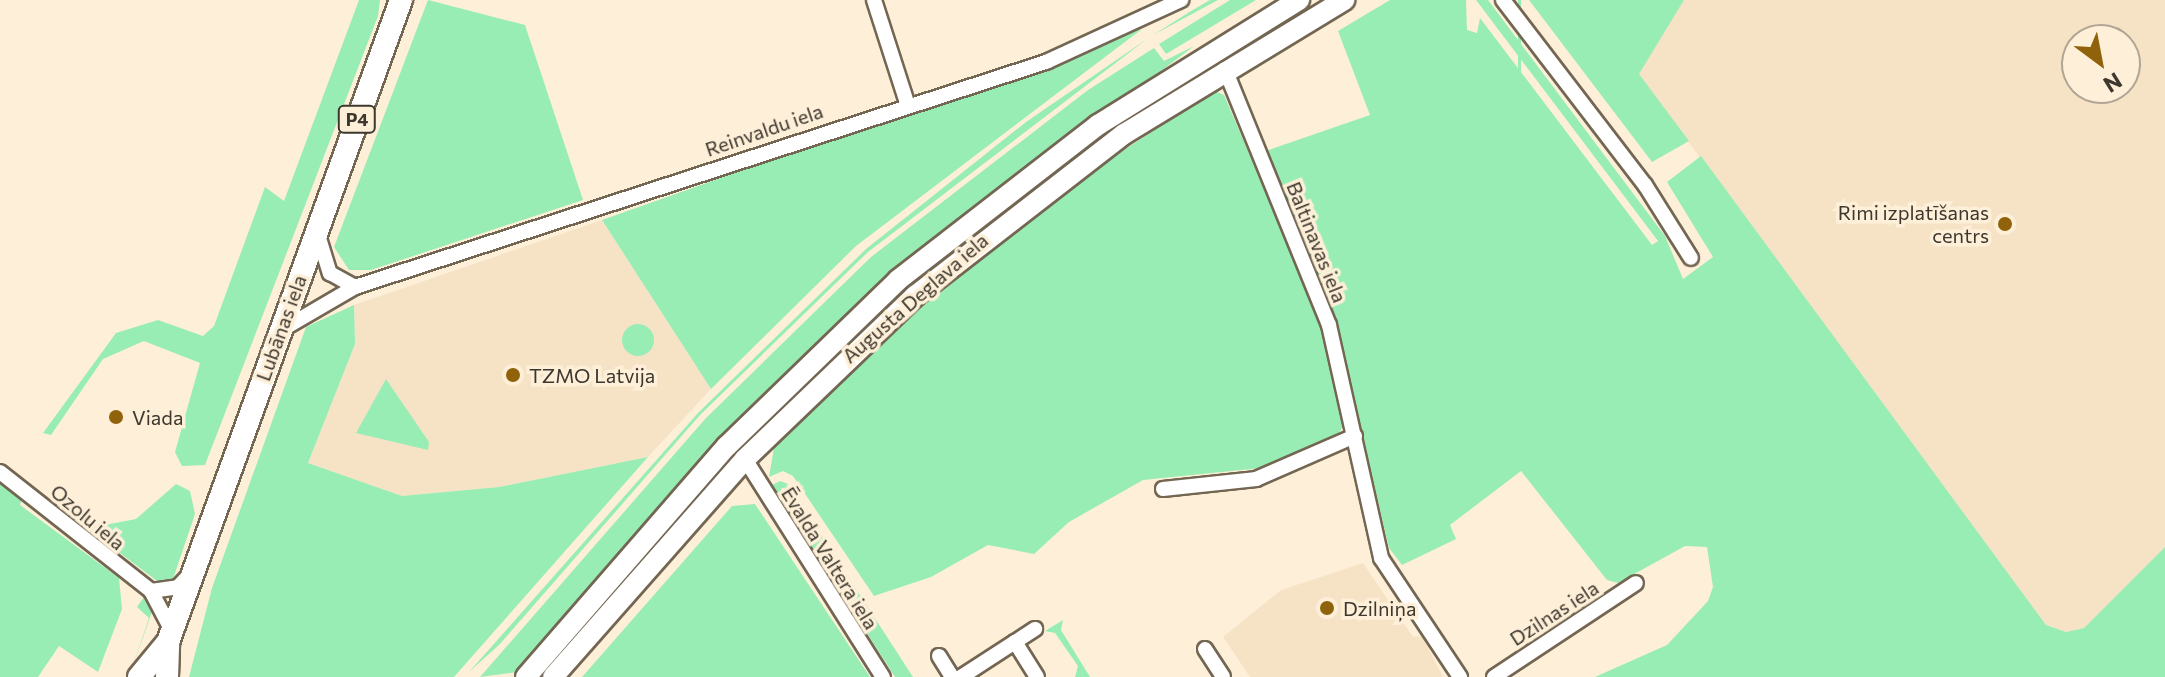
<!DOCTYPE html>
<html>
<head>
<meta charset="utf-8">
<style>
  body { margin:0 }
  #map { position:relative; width:2165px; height:677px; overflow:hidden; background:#feefd8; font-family:Commissioner,sans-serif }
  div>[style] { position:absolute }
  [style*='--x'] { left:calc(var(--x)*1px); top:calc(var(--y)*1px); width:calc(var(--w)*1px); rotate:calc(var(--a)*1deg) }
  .built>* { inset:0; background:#f6e3c6 }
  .green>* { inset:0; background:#98edb5; transform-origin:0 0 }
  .round { border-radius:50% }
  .roads { filter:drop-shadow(2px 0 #736652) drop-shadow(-2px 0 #736652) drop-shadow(0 2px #736652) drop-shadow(0 -2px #736652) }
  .street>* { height:14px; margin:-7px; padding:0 7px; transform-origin:7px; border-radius:7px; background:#fff }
  .secondary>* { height:20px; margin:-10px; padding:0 10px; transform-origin:10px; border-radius:10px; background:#fff }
  .primary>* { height:22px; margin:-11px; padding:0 11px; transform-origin:11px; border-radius:11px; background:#fff }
  .dots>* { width:22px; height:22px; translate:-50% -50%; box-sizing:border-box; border:4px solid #feefd8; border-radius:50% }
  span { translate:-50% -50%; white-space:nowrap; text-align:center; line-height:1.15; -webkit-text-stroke:7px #feefd8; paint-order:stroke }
  .shield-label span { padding:2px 6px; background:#feefd8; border:2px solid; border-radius:6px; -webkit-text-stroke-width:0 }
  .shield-label { font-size:18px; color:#3d372e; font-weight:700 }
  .street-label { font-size:20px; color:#3d372e }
  .poi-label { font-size:20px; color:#3d372e }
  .right { translate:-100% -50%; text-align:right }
  .left { translate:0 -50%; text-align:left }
  .north { position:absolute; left:2061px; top:24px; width:80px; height:80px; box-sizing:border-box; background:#feefd8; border:2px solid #b1a594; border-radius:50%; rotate:148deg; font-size:22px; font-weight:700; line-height:32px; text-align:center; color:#3d372e }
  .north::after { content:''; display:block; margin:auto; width:28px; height:36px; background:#8f620b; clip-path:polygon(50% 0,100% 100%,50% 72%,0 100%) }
</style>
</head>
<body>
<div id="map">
  <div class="built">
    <i style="clip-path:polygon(evenodd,1684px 0,2165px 0,2165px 547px,2084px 628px,2066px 632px,2046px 625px,1638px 74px,1684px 0,2077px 40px,2125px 40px,2125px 88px,2077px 88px,2077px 40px)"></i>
    <i style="clip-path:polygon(602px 220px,711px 389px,648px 457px,499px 487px,402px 496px,308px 463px,355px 344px,354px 305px)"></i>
    <i style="clip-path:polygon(1363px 563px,1413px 637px,1422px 636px,1443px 677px,1250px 677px,1223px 637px,1281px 590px)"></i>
  </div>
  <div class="green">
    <i style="clip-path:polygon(359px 0,380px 0,378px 16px,205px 465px,182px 466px,175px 452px,200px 363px,144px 341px,103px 359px,51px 435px,43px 433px,116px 333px,158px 320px,203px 336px,214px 326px,265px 187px,284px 201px)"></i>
    <i style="clip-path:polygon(428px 0,525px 25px,583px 200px,371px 270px,349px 270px,334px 247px)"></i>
    <i style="clip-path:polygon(1210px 0,1218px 0,1153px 35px,1191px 11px)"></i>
    <i style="clip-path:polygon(1230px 0,1256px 0,1166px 54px,1159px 44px)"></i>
    <i style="clip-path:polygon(1390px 0,1466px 0,1467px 30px,1477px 33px,1480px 18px,1652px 245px,1658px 241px,1476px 0,1488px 0,1665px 236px,1683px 279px,1713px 257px,1667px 182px,1701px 156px,2046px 625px,2066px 632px,2084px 628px,2165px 547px,2165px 677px,1595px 677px,1667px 645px,1708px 601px,1713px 587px,1707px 547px,1685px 546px,1618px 583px,1607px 580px,1521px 471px,1450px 525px,1456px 539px,1402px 565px,1389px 548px,1342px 347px,1266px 151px,1370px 115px,1338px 31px)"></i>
    <i style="left:1518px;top:0;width:3px;height:193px"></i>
    <i style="clip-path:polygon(1529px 0,1684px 0,1639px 74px,1689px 141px,1652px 162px)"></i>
    <i style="clip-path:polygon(1280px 21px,1283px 26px,1112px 133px,911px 285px,735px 454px,535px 677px,732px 451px,908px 281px,1109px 129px)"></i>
    <i style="clip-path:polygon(1142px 29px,856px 246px,711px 389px,602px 220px)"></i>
    <i style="clip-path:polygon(1147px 39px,868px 252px,700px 415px,500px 644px,469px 672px,698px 413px,866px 249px,1026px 122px)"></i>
    <i style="clip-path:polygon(1194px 46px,882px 282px,782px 378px,518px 672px,480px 677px,706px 418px,871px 257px,1088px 90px,1154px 48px,1164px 61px)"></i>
    <i style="clip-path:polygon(1215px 91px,1224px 95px,1325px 331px,1344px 423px,1337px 438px,1271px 467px,1143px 480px,1069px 522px,1034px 554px,988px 545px,931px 577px,874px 596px,793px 476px,783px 471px,769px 477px,775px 442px,965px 266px,1082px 177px)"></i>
    <i style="clip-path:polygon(354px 305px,355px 344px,308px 463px,402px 496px,499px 487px,648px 457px,454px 677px,189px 677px,212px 588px,306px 327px)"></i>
    <i class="round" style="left:622px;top:324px;width:32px;height:32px"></i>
    <i style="clip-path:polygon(386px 379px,429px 442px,428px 450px,356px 433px)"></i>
    <i style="clip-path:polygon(0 480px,22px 498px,20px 505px,119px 578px,122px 609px,98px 672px,59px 646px,38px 677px,0 677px)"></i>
    <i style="clip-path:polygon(780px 481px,788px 484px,913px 677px,895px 677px,772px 485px)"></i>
    <i style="clip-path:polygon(176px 484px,190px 491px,195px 514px,173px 579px,161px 584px,79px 522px,82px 517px,94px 527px,136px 519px)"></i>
    <i style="clip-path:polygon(755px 504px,870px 677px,582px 677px,732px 506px)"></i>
    <i style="clip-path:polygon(144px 597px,154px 606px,129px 677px,149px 618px,137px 607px)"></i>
    <i style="clip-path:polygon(1063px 620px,1061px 630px,1090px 677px,1075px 677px,1078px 666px,1055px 633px,1045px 631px)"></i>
  </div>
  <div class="roads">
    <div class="street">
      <i style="--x:874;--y:0;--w:108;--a:72.2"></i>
      <i style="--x:1503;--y:0;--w:233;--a:52.5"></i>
      <i style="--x:1645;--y:185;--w:86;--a:57.8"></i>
      <i style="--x:1225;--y:69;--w:276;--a:67.9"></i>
      <i style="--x:1329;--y:325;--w:239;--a:77.4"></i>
      <i style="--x:1381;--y:558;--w:143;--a:56.4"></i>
      <i style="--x:319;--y:238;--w:37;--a:73"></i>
      <i style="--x:330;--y:273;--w:29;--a:29"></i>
      <i style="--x:283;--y:329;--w:83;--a:-30.3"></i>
      <i style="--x:355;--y:287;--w:727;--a:-18.04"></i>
      <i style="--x:1046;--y:62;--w:149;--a:-24.7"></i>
      <i style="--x:745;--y:459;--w:258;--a:57.7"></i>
      <i style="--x:0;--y:472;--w:192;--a:38.2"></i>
      <i style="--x:151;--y:591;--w:45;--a:62.3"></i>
      <i style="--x:1163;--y:489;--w:94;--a:-6.1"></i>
      <i style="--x:1256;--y:479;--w:108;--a:-23.5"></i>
      <i style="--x:151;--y:591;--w:27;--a:-8"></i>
      <i style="--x:178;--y:587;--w:16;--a:-47"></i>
      <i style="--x:1015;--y:642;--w:24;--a:-33"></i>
      <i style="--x:1205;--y:649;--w:33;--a:57"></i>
      <i style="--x:939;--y:656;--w:25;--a:58"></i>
      <i style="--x:961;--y:677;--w:64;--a:-32.9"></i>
      <i style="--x:1015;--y:642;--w:41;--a:57.8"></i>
      <i style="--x:1494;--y:677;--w:170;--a:-33.5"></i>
    </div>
    <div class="secondary">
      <i style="--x:526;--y:677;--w:306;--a:-49"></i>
      <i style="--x:727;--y:446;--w:238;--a:-44.1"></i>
      <i style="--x:898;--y:280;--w:253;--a:-37.8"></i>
      <i style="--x:1098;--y:125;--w:237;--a:-31.9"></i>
      <i style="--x:553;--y:677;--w:290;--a:-48.6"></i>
      <i style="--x:745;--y:459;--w:236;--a:-43.8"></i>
      <i style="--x:915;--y:296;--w:264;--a:-37.8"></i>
      <i style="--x:1124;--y:134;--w:258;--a:-31.3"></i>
    </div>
    <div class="primary">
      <i style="--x:139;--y:677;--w:45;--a:-50.4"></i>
      <i style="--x:167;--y:677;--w:35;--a:-88"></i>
      <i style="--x:168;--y:642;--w:683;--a:-70.05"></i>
    </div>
  </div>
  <div class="dots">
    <i style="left:2005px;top:224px;background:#8f620b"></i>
    <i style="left:513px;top:375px;background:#8f620b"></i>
    <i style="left:116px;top:417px;background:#8f620b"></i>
    <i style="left:1327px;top:608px;background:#8f620b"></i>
  </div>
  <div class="shield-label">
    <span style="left:357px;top:119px">P4</span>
  </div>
  <div class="street-label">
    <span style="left:764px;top:130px;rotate:-19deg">Reinvaldu iela</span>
    <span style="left:1317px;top:242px;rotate:68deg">Baltinavas iela</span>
    <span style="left:915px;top:298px;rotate:-41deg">Augusta Deglava iela</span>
    <span style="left:281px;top:328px;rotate:-70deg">Lubānas iela</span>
    <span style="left:88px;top:517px;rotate:40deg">Ozolu iela</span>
    <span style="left:830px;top:558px;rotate:58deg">Ēvalda Valtera iela</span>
    <span style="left:1554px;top:613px;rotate:-33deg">Dzilnas iela</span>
  </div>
  <div class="poi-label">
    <span class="right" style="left:1989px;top:224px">Rimi izplatīšanas<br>centrs</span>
    <span class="left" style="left:529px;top:375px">TZMO Latvija</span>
    <span class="left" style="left:132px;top:417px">Viada</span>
    <span class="left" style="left:1343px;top:608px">Dzilniņa</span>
  </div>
  <div class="north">N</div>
</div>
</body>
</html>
